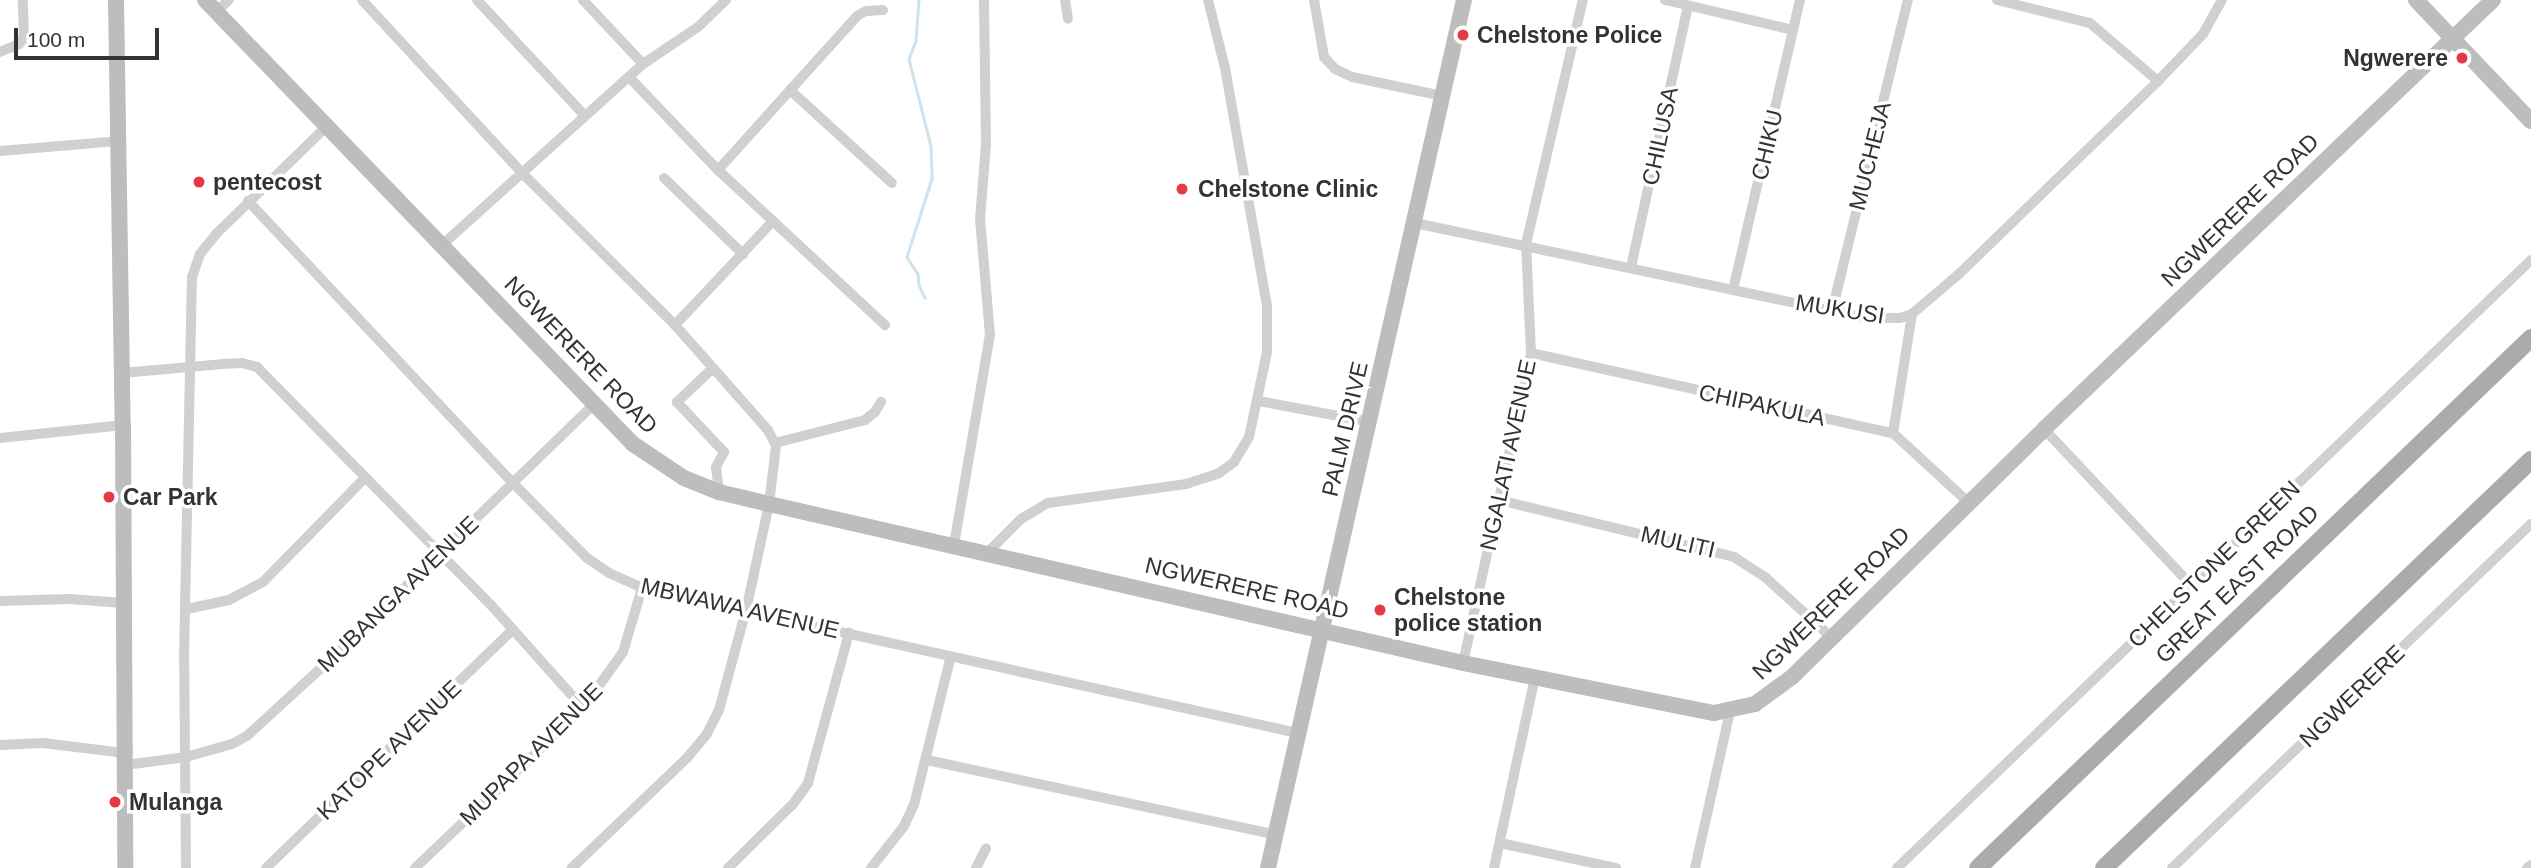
<!DOCTYPE html>
<html>
<head>
<meta charset="utf-8">
<style>
  body { margin:0 }
  #map { position:relative; width:2531px; height:868px; overflow:hidden; background:#fff; font-family:Arial,sans-serif }
  div>[style] { position:absolute }
  [style*='--x'] { left:calc(var(--x)*1px); top:calc(var(--y)*1px); width:calc(var(--w)*1px); rotate:calc(var(--a)*1deg) }
  .stream>* { height:2.5px; margin:-1.25px; padding:0 1.25px; transform-origin:1.25px; border-radius:1.25px; background:#cfe2ee }
  .street>* { height:10px; margin:-5px; padding:0 5px; transform-origin:5px; border-radius:5px; background:#d0d0d0 }
  .secondary>* { height:16px; margin:-8px; padding:0 8px; transform-origin:8px; border-radius:8px; background:#bdbdbd }
  .primary>* { height:18px; margin:-9px; padding:0 9px; transform-origin:9px; border-radius:9px; background:#ababab }
  .dots>* { width:19px; height:19px; translate:-50% -50%; box-sizing:border-box; border:4px solid #fff; border-radius:50% }
  span { translate:-50% -50%; white-space:nowrap; text-align:center; line-height:1.15; -webkit-text-stroke:7px #fff; paint-order:stroke }
  .poi-label { font-size:23px; color:#333; font-weight:700 }
  .left { translate:0 -50%; text-align:left }
  .right { translate:-100% -50%; text-align:right }
  .street-label { font-size:23px; color:#333 }
  .scale { position:absolute; left:14px; top:28px; width:145px; height:32px; box-sizing:border-box; border:4px solid #333; border-top:0; padding-left:9px; font-size:21px; line-height:24px; white-space:nowrap; color:#333; -webkit-text-stroke:5px #fff; paint-order:stroke }
</style>
</head>
<body>
<div id="map">
  <div class="stream">
    <i style="--x:919;--y:0;--w:41;--a:94.2"></i>
    <i style="--x:916;--y:41;--w:19;--a:111"></i>
    <i style="--x:909;--y:59;--w:90;--a:75.8"></i>
    <i style="--x:931;--y:146;--w:33;--a:88"></i>
    <i style="--x:932;--y:179;--w:82;--a:107.8"></i>
    <i style="--x:907;--y:257;--w:20;--a:57"></i>
    <i style="--x:918;--y:274;--w:11;--a:85"></i>
    <i style="--x:919;--y:285;--w:14;--a:65"></i>
  </div>
  <div class="street">
    <i style="--x:362;--y:0;--w:237;--a:47.2"></i>
    <i style="--x:523;--y:174;--w:214;--a:44.8"></i>
    <i style="--x:675;--y:325;--w:140;--a:48.5"></i>
    <i style="--x:768;--y:430;--w:18;--a:63"></i>
    <i style="--x:776;--y:446;--w:58;--a:96.9"></i>
    <i style="--x:769;--y:504;--w:108;--a:102.2"></i>
    <i style="--x:746;--y:610;--w:104;--a:105.1"></i>
    <i style="--x:719;--y:710;--w:27;--a:117"></i>
    <i style="--x:707;--y:734;--w:30;--a:130"></i>
    <i style="--x:688;--y:757;--w:161;--a:136.3"></i>
    <i style="--x:477;--y:0;--w:158;--a:47"></i>
    <i style="--x:1065;--y:0;--w:19;--a:81"></i>
    <i style="--x:1314;--y:0;--w:58;--a:80"></i>
    <i style="--x:1324;--y:57;--w:16;--a:47"></i>
    <i style="--x:1335;--y:69;--w:19;--a:25"></i>
    <i style="--x:1352;--y:77;--w:92;--a:11.9"></i>
    <i style="--x:1665;--y:0;--w:131;--a:13.2"></i>
    <i style="--x:1997;--y:0;--w:96;--a:13.9"></i>
    <i style="--x:2090;--y:23;--w:89;--a:40.5"></i>
    <i style="--x:217;--y:11;--w:16;--a:-43"></i>
    <i style="--x:0;--y:52;--w:21;--a:-23"></i>
    <i style="--x:19;--y:44;--w:9;--a:-54"></i>
    <i style="--x:24;--y:37;--w:37;--a:-92"></i>
    <i style="--x:643;--y:64;--w:66;--a:-33.9"></i>
    <i style="--x:698;--y:27;--w:39;--a:-44"></i>
    <i style="--x:629;--y:77;--w:129;--a:46.3"></i>
    <i style="--x:718;--y:170;--w:228;--a:42.9"></i>
    <i style="--x:790;--y:90;--w:138;--a:42.4"></i>
    <i style="--x:0;--y:151;--w:118;--a:-4.8"></i>
    <i style="--x:718;--y:170;--w:207;--a:-47.9"></i>
    <i style="--x:857;--y:16;--w:10;--a:-29"></i>
    <i style="--x:866;--y:11;--w:17;--a:-3"></i>
    <i style="--x:664;--y:178;--w:110;--a:43.9"></i>
    <i style="--x:248;--y:201;--w:387;--a:46.8"></i>
    <i style="--x:513;--y:483;--w:105;--a:45.4"></i>
    <i style="--x:587;--y:558;--w:27;--a:34"></i>
    <i style="--x:609;--y:573;--w:36;--a:24"></i>
    <i style="--x:642;--y:588;--w:671;--a:12.48"></i>
    <i style="--x:1415;--y:223;--w:462;--a:11.9"></i>
    <i style="--x:1867;--y:318;--w:33;--a:0"></i>
    <i style="--x:1900;--y:318;--w:13;--a:-18"></i>
    <i style="--x:1912;--y:314;--w:62;--a:-40.4"></i>
    <i style="--x:1959;--y:274;--w:277;--a:-44.1"></i>
    <i style="--x:2158;--y:81;--w:65;--a:-46.2"></i>
    <i style="--x:2203;--y:34;--w:39;--a:-61"></i>
    <i style="--x:442;--y:245;--w:270;--a:-42"></i>
    <i style="--x:643;--y:64;--w:88;--a:-133.2"></i>
    <i style="--x:1631;--y:267;--w:267;--a:-77.7"></i>
    <i style="--x:1733;--y:290;--w:298;--a:-77"></i>
    <i style="--x:1832;--y:311;--w:320;--a:-76.3"></i>
    <i style="--x:675;--y:325;--w:143;--a:-46.7"></i>
    <i style="--x:1531;--y:353;--w:371;--a:12.5"></i>
    <i style="--x:1893;--y:433;--w:103;--a:42.6"></i>
    <i style="--x:713;--y:368;--w:50;--a:136.6"></i>
    <i style="--x:677;--y:402;--w:69;--a:46.8"></i>
    <i style="--x:724;--y:452;--w:17;--a:118"></i>
    <i style="--x:716;--y:467;--w:25;--a:83"></i>
    <i style="--x:122;--y:373;--w:100;--a:-5.1"></i>
    <i style="--x:222;--y:364;--w:20;--a:-3"></i>
    <i style="--x:242;--y:363;--w:16;--a:15"></i>
    <i style="--x:257;--y:367;--w:334;--a:45.5"></i>
    <i style="--x:491;--y:605;--w:138;--a:48.2"></i>
    <i style="--x:1259;--y:401;--w:113;--a:10.7"></i>
    <i style="--x:2044;--y:429;--w:214;--a:46.7"></i>
    <i style="--x:1893;--y:433;--w:121;--a:-80.9"></i>
    <i style="--x:0;--y:438;--w:124;--a:-6"></i>
    <i style="--x:775;--y:443;--w:93;--a:-14.3"></i>
    <i style="--x:865;--y:420;--w:13;--a:-39"></i>
    <i style="--x:875;--y:412;--w:12;--a:-59"></i>
    <i style="--x:1499;--y:500;--w:242;--a:13.6"></i>
    <i style="--x:1734;--y:557;--w:37;--a:33"></i>
    <i style="--x:1765;--y:577;--w:89;--a:42.3"></i>
    <i style="--x:954;--y:545;--w:213;--a:-80.3"></i>
    <i style="--x:990;--y:335;--w:116;--a:-94.9"></i>
    <i style="--x:980;--y:219;--w:74;--a:-85.4"></i>
    <i style="--x:986;--y:145;--w:145;--a:-90.8"></i>
    <i style="--x:987;--y:553;--w:48;--a:-45"></i>
    <i style="--x:1021;--y:519;--w:31;--a:-31"></i>
    <i style="--x:1048;--y:503;--w:139;--a:-7.8"></i>
    <i style="--x:1186;--y:484;--w:35;--a:-18"></i>
    <i style="--x:1219;--y:473;--w:19;--a:-36"></i>
    <i style="--x:1234;--y:462;--w:29;--a:-59"></i>
    <i style="--x:1249;--y:437;--w:87;--a:-78"></i>
    <i style="--x:1267;--y:352;--w:46;--a:-90"></i>
    <i style="--x:1267;--y:306;--w:242;--a:-100"></i>
    <i style="--x:1225;--y:68;--w:70;--a:-104"></i>
    <i style="--x:0;--y:601;--w:70;--a:-1.6"></i>
    <i style="--x:70;--y:599;--w:53;--a:4.3"></i>
    <i style="--x:187;--y:609;--w:43;--a:-12.1"></i>
    <i style="--x:229;--y:600;--w:38;--a:-28"></i>
    <i style="--x:263;--y:582;--w:144;--a:-45.6"></i>
    <i style="--x:1463;--y:663;--w:317;--a:-77.6"></i>
    <i style="--x:1531;--y:353;--w:109;--a:-92.6"></i>
    <i style="--x:1526;--y:244;--w:251;--a:-76.9"></i>
    <i style="--x:0;--y:745;--w:43;--a:-2.7"></i>
    <i style="--x:43;--y:743;--w:83;--a:7"></i>
    <i style="--x:927;--y:760;--w:357;--a:12.1"></i>
    <i style="--x:125;--y:765;--w:62;--a:-7.5"></i>
    <i style="--x:186;--y:757;--w:48;--a:-15.8"></i>
    <i style="--x:232;--y:744;--w:18;--a:-29"></i>
    <i style="--x:248;--y:735;--w:114;--a:-42.5"></i>
    <i style="--x:332;--y:658;--w:365;--a:-44.1"></i>
    <i style="--x:1500;--y:843;--w:119;--a:12.2"></i>
    <i style="--x:186;--y:868;--w:211;--a:-90.5"></i>
    <i style="--x:184;--y:657;--w:380;--a:-88.8"></i>
    <i style="--x:192;--y:277;--w:24;--a:-71"></i>
    <i style="--x:200;--y:254;--w:26;--a:-51"></i>
    <i style="--x:216;--y:234;--w:155;--a:-44.2"></i>
    <i style="--x:266;--y:868;--w:341;--a:-44"></i>
    <i style="--x:415;--y:868;--w:232;--a:-43.6"></i>
    <i style="--x:583;--y:708;--w:69;--a:-54.5"></i>
    <i style="--x:623;--y:652;--w:67;--a:-73.5"></i>
    <i style="--x:728;--y:868;--w:91;--a:-44.6"></i>
    <i style="--x:793;--y:804;--w:26;--a:-54"></i>
    <i style="--x:808;--y:783;--w:156;--a:-74.7"></i>
    <i style="--x:871;--y:868;--w:53;--a:-51.8"></i>
    <i style="--x:904;--y:826;--w:23;--a:-65"></i>
    <i style="--x:914;--y:805;--w:150;--a:-76.1"></i>
    <i style="--x:976;--y:868;--w:22;--a:-63"></i>
    <i style="--x:1494;--y:868;--w:195;--a:-77.9"></i>
    <i style="--x:1695;--y:868;--w:161;--a:-77.4"></i>
    <i style="--x:1897;--y:868;--w:878;--a:-43.8"></i>
    <i style="--x:2172;--y:868;--w:497;--a:-43.8"></i>
    <i style="--x:2527;--y:868;--w:5;--a:-37"></i>
  </div>
  <div class="secondary">
    <i style="--x:116;--y:0;--w:425;--a:89.1"></i>
    <i style="--x:123;--y:425;--w:443;--a:89.7"></i>
    <i style="--x:205;--y:0;--w:617;--a:46.05"></i>
    <i style="--x:633;--y:444;--w:61;--a:33.7"></i>
    <i style="--x:684;--y:478;--w:38;--a:22"></i>
    <i style="--x:719;--y:492;--w:51;--a:13.5"></i>
    <i style="--x:769;--y:504;--w:712;--a:12.9"></i>
    <i style="--x:1463;--y:663;--w:256;--a:11.3"></i>
    <i style="--x:1714;--y:713;--w:42;--a:-12.4"></i>
    <i style="--x:1755;--y:704;--w:46;--a:-36.1"></i>
    <i style="--x:1792;--y:677;--w:354;--a:-44.5"></i>
    <i style="--x:2044;--y:429;--w:621;--a:-43.7"></i>
    <i style="--x:2416;--y:0;--w:167;--a:46.5"></i>
    <i style="--x:1268;--y:868;--w:890;--a:-77.28"></i>
  </div>
  <div class="primary">
    <i style="--x:1978;--y:868;--w:766;--a:-43.78"></i>
    <i style="--x:2104;--y:868;--w:591;--a:-43.7"></i>
  </div>
  <div class="dots">
    <i style="left:1463px;top:35px;background:#e63946"></i>
    <i style="left:2462px;top:58px;background:#e63946"></i>
    <i style="left:199px;top:182px;background:#e63946"></i>
    <i style="left:1182px;top:189px;background:#e63946"></i>
    <i style="left:109px;top:497px;background:#e63946"></i>
    <i style="left:1380px;top:610px;background:#e63946"></i>
    <i style="left:115px;top:802px;background:#e63946"></i>
  </div>
  <div class="poi-label">
    <span class="left" style="left:1477px;top:35px">Chelstone Police</span>
    <span class="right" style="left:2448px;top:58px">Ngwerere</span>
    <span class="left" style="left:213px;top:182px">pentecost</span>
    <span class="left" style="left:1198px;top:189px">Chelstone Clinic</span>
    <span class="left" style="left:123px;top:497px">Car Park</span>
    <span class="left" style="left:1394px;top:610px">Chelstone<br>police station</span>
    <span class="left" style="left:129px;top:802px">Mulanga</span>
  </div>
  <div class="street-label">
    <span style="left:1660px;top:136px;rotate:-78deg">CHILUSA</span>
    <span style="left:1767px;top:145px;rotate:-77deg">CHIKU</span>
    <span style="left:1870px;top:156px;rotate:-76deg">MUCHEJA</span>
    <span style="left:2240px;top:210px;rotate:-44deg">NGWERERE ROAD</span>
    <span style="left:1840px;top:309px;rotate:9deg">MUKUSI</span>
    <span style="left:581px;top:355px;rotate:46deg">NGWERERE ROAD</span>
    <span style="left:1762px;top:405px;rotate:12deg">CHIPAKULA</span>
    <span style="left:1345px;top:429px;rotate:-77deg">PALM DRIVE</span>
    <span style="left:1508px;top:455px;rotate:-78deg">NGALATI AVENUE</span>
    <span style="left:1678px;top:542px;rotate:13deg">MULITI</span>
    <span style="left:2214px;top:564px;rotate:-44deg">CHELSTONE GREEN</span>
    <span style="left:2237px;top:584px;rotate:-44deg">GREAT EAST ROAD</span>
    <span style="left:1247px;top:588px;rotate:13deg">NGWERERE ROAD</span>
    <span style="left:398px;top:594px;rotate:-44deg">MUBANGA AVENUE</span>
    <span style="left:1831px;top:603px;rotate:-44deg">NGWERERE ROAD</span>
    <span style="left:740px;top:608px;rotate:13deg">MBWAWA AVENUE</span>
    <span style="left:2352px;top:696px;rotate:-44deg">NGWERERE</span>
    <span style="left:389px;top:750px;rotate:-44deg">KATOPE AVENUE</span>
    <span style="left:531px;top:754px;rotate:-45deg">MUPAPA AVENUE</span>
  </div>
  <div class="scale">100 m</div>
</div>
</body>
</html>
